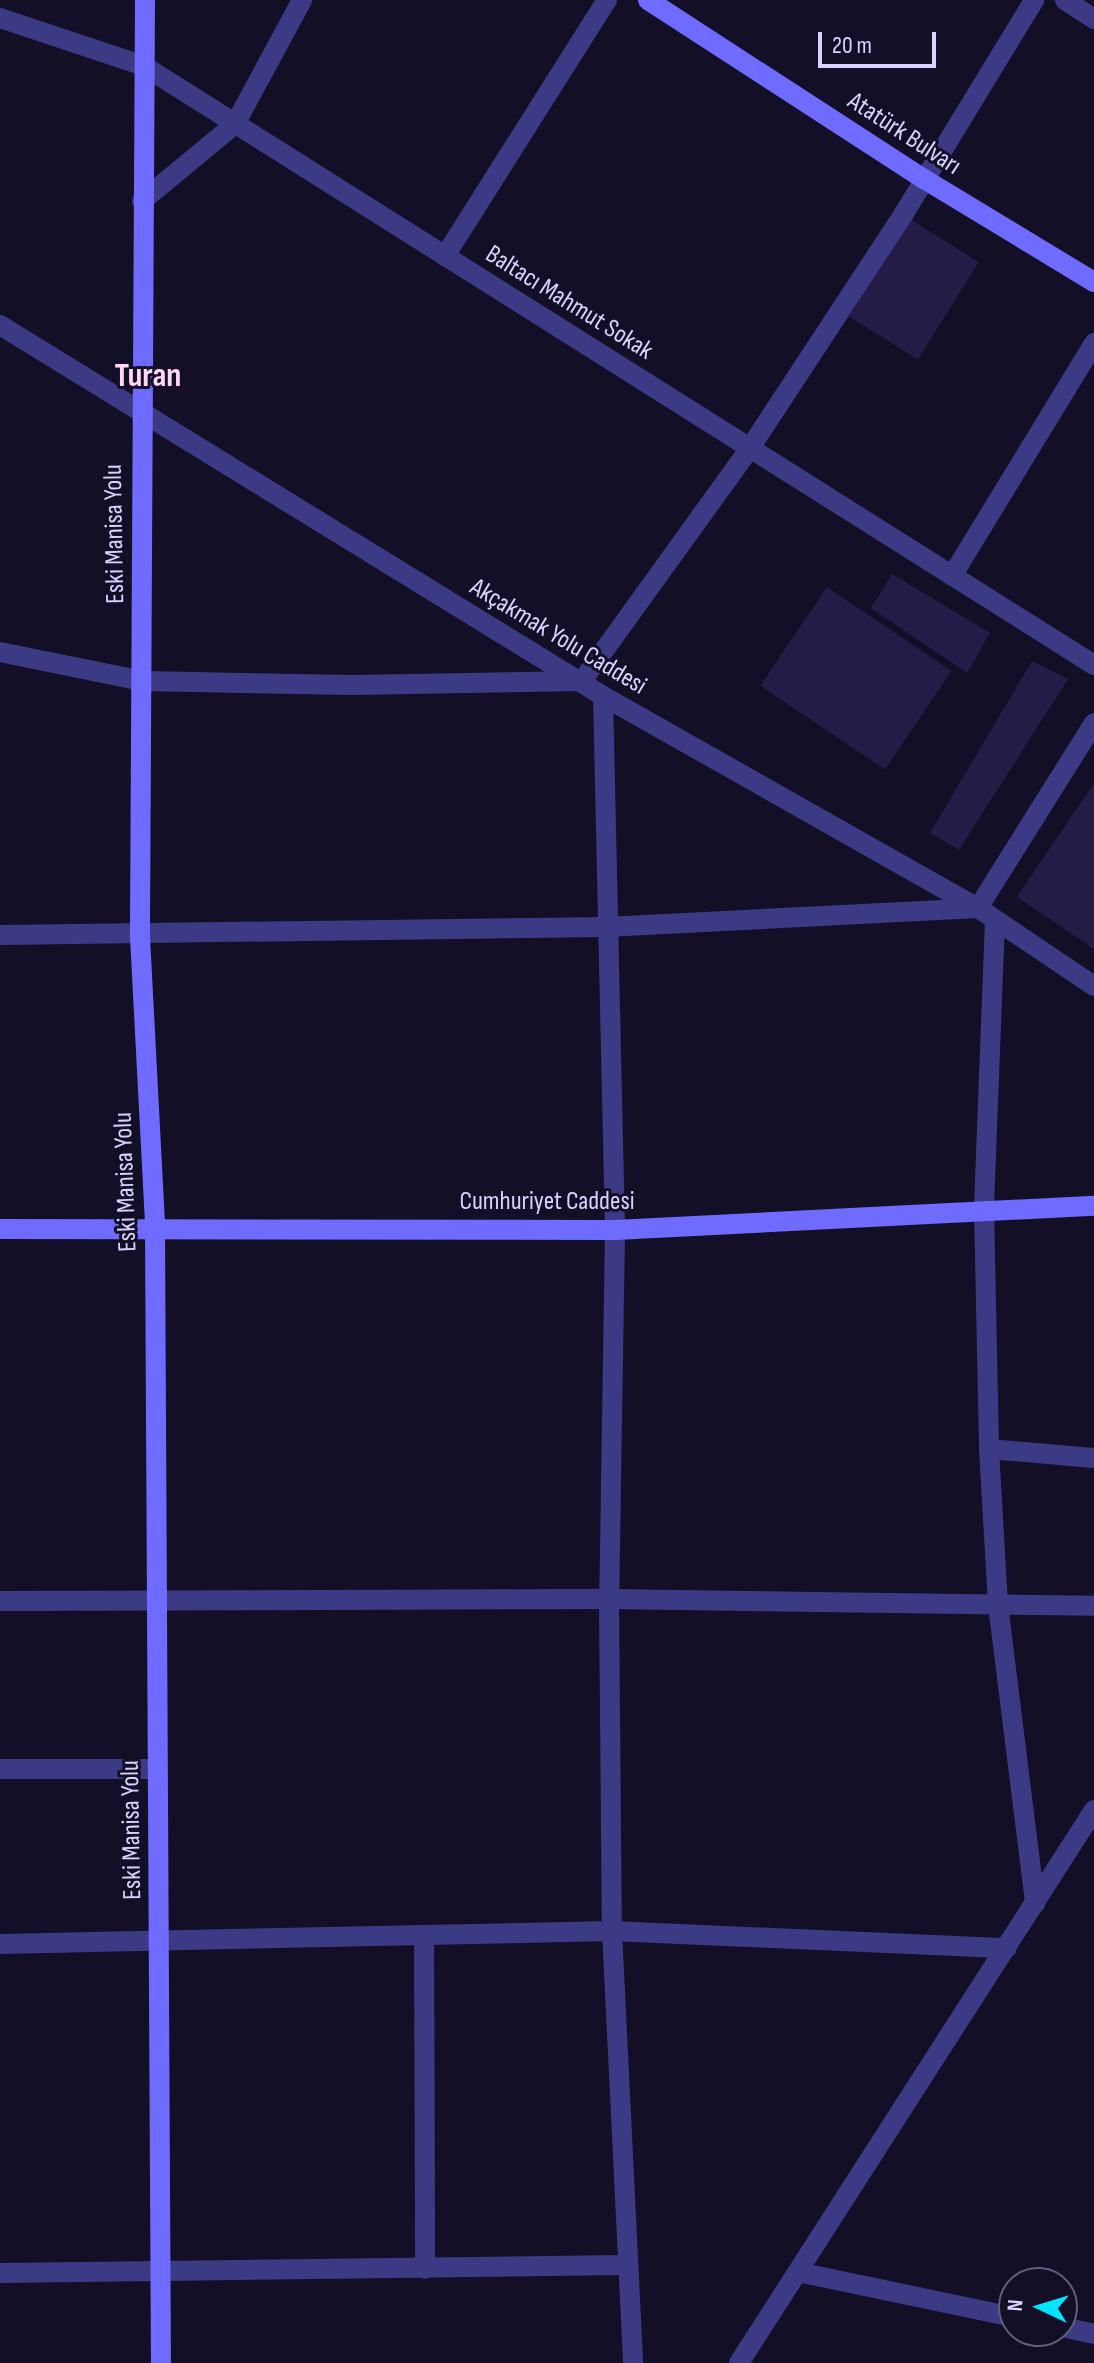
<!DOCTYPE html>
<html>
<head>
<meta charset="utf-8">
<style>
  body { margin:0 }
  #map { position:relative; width:1094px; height:2363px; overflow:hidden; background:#130f26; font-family:"Sofia Sans Condensed",sans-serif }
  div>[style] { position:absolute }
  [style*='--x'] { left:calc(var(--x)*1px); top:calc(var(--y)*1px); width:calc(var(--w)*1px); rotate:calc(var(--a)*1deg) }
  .building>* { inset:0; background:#241b47; transform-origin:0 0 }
  .minor>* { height:20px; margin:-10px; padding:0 10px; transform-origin:10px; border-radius:10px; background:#3d3a85 }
  .tertiary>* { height:20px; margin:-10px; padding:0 10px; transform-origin:10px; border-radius:10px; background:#3d3a85 }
  .secondary>* { height:20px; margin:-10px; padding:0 10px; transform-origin:10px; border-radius:10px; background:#6f6bff }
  span { translate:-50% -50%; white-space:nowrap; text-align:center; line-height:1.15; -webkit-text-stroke:6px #130f26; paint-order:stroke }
  .street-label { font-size:26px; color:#d9d4ff }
  .district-label { font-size:34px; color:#ffd6f0; font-weight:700 }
  .north { position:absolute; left:998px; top:2267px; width:80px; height:80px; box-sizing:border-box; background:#130f26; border:2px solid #625e7d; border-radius:50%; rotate:274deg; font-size:22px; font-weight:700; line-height:32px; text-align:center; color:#d9d4ff }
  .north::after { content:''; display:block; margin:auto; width:28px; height:36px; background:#00e5ff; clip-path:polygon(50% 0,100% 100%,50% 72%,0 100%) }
  .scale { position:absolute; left:818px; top:32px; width:118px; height:36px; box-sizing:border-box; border:4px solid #d9d4ff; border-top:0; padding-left:10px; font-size:24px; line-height:28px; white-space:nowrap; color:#d9d4ff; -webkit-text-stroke:6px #130f26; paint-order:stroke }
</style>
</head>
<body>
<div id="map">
  <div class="building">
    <i style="left:910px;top:219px;width:81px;height:115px;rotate:32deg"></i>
    <i style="clip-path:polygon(892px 574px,990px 633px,967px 673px,871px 608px)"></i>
    <i style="left:827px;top:587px;width:150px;height:119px;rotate:34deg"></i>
    <i style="clip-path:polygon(1032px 661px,1068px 679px,959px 850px,930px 833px)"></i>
    <i style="clip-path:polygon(1094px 783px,1094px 949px,1017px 897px)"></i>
  </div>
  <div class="minor">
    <i style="--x:1065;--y:0;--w:35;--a:33"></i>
    <i style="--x:0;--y:18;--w:152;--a:18.4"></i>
    <i style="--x:144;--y:66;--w:1123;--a:32.23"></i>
    <i style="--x:142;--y:201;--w:121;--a:-39.6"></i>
    <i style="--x:235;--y:124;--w:141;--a:-61.6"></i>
    <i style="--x:445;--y:256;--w:303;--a:-57.7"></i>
    <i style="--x:952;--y:576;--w:273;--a:-58.6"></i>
    <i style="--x:0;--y:652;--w:145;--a:11.5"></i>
    <i style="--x:142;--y:681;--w:210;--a:1.1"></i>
    <i style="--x:352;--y:685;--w:230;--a:-1"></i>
    <i style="--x:582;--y:681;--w:287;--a:-54.2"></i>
    <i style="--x:750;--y:448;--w:279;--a:-56.7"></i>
    <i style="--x:903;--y:215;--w:252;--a:-58.6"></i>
    <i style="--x:603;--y:696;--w:534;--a:88.71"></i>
    <i style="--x:615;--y:1230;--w:369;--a:90.9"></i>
    <i style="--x:609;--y:1599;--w:332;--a:89.5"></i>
    <i style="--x:612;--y:1931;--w:433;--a:87.2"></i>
    <i style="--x:995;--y:920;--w:288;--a:92.2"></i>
    <i style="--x:984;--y:1208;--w:241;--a:88.8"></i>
    <i style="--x:989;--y:1449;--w:156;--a:86.7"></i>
    <i style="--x:998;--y:1605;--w:301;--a:82.9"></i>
    <i style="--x:0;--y:935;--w:605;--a:-0.76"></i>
    <i style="--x:605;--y:927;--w:373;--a:-2.9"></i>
    <i style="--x:978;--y:908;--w:218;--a:-57.9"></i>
    <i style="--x:989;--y:1449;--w:105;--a:4.9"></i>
    <i style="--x:0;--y:1601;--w:609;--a:-0.19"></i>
    <i style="--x:609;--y:1599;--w:485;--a:0.8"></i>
    <i style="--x:0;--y:1769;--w:157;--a:0"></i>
    <i style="--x:424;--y:1938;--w:331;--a:89.8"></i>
    <i style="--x:0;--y:1944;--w:612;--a:-1.22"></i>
    <i style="--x:612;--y:1931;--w:395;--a:2.5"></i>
    <i style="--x:798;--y:2272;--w:221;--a:11.8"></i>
    <i style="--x:0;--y:2273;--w:627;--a:-0.73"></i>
    <i style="--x:1062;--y:2327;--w:33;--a:12"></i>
  </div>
  <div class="tertiary">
    <i style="--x:0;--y:325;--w:708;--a:31.6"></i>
    <i style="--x:603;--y:696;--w:431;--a:29.5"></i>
    <i style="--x:978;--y:908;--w:140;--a:33.9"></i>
    <i style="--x:739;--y:2363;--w:657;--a:-57.3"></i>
  </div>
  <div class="secondary">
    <i style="--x:145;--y:0;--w:937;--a:90.31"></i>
    <i style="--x:140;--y:937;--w:290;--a:87"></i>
    <i style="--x:155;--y:1227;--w:1136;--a:89.7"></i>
    <i style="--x:648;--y:0;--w:329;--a:33"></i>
    <i style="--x:924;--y:179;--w:199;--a:31.2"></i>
    <i style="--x:0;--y:1229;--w:615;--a:0.09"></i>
    <i style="--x:615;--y:1230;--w:480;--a:-2.9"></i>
  </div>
  <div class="street-label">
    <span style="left:904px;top:134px;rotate:33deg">Atatürk Bulvarı</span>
    <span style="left:569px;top:303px;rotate:32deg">Baltacı Mahmut Sokak</span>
    <span style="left:115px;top:534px;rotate:-91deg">Eski Manisa Yolu</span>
    <span style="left:558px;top:637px;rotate:31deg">Akçakmak Yolu Caddesi</span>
    <span style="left:126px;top:1182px;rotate:-92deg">Eski Manisa Yolu</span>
    <span style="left:547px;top:1202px">Cumhuriyet Caddesi</span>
    <span style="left:132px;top:1830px;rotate:-91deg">Eski Manisa Yolu</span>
  </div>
  <div class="district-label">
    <span style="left:148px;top:376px">Turan</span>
  </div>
  <div class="north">N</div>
  <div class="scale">20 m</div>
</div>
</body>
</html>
